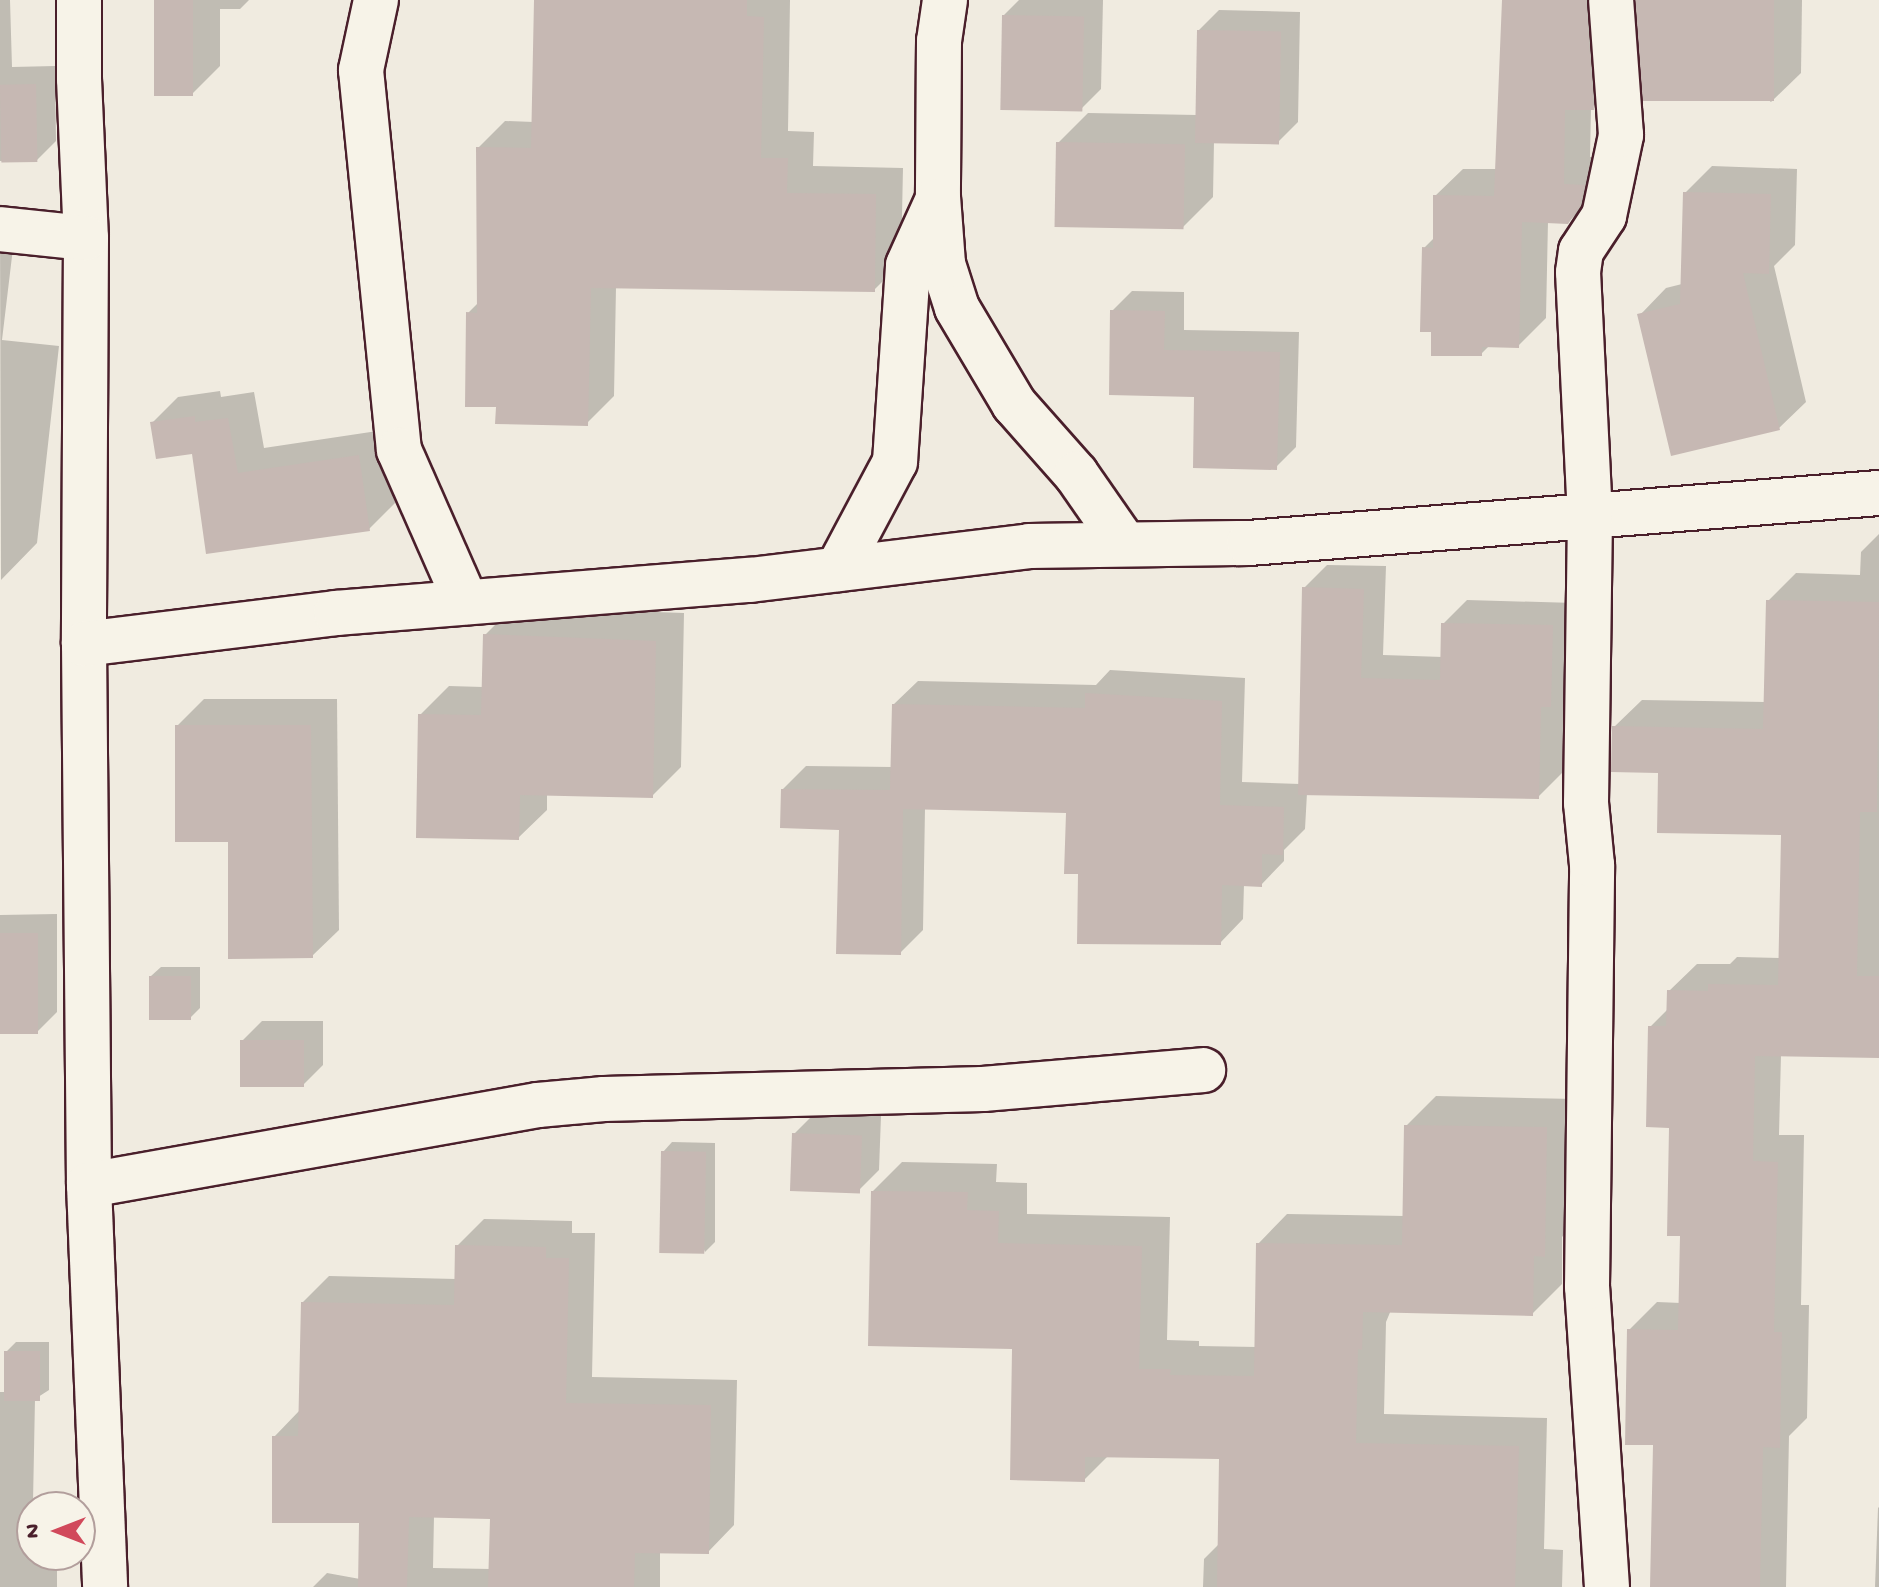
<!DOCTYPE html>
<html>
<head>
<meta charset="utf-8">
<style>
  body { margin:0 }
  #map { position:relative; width:1879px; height:1587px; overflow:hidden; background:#f0ebe0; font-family:"Gochi Hand",sans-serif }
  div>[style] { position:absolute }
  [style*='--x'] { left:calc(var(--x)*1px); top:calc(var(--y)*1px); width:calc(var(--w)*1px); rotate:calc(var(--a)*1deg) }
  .shadow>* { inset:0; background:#0003 }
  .building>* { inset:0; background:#c6b8b3; transform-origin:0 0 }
  .roads { filter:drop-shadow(2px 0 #4a1f2b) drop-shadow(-2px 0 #4a1f2b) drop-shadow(0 2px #4a1f2b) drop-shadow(0 -2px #4a1f2b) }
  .minor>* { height:44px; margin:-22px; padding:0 22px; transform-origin:22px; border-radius:22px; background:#f7f3e8 }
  span { translate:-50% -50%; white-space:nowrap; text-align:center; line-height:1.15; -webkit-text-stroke:7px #f7f3e8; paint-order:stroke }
  .north { position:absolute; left:16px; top:1491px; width:80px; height:80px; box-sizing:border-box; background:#f7f3e8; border:2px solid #b29e9c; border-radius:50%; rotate:270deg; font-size:22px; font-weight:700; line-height:32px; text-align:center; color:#4a1f2b }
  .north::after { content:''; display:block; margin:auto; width:28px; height:36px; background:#d1495b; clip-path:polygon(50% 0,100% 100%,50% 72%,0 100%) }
</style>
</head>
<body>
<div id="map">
  <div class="shadow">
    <i style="clip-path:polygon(0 0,10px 0,12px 67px,55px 66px,56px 141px,37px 160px,0 161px)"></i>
    <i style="clip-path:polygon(156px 0,249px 0,240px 9px,220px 9px,220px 66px,192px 94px)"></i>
    <i style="clip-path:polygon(650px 0,790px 0,788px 131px,814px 132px,813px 166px,903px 168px,901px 263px,874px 290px,616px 287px,614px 396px,587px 423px,498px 405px,468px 313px,479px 302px,478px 148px,505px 121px,534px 122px)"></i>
    <i style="clip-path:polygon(1019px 0,1103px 0,1101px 89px,1081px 109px,1004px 15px)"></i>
    <i style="clip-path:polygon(1503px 0,1614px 0,1621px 80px,1591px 108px,1590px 157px,1611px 158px,1596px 195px,1568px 222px,1548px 221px,1546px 318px,1518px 346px,1490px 345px,1481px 354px,1424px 248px,1435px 237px,1435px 196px,1463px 169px,1497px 169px)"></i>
    <i style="clip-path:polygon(1639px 0,1802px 0,1801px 73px,1771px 102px)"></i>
    <i style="clip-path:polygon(1219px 10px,1300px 12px,1298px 122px,1278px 142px,1214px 141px,1213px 197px,1183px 227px,1058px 143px,1088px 113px,1197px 115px,1199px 30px)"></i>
    <i style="clip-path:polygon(1712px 166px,1797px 169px,1795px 245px,1774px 266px,1806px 402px,1779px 428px,1640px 315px,1666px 288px,1682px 284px,1685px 193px)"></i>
    <i style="clip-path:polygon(0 221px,16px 223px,2px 340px,59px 346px,37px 543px,1px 580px)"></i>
    <i style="clip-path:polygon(1132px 291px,1184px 292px,1184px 330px,1299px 332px,1296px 447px,1276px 467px,1196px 395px,1112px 311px)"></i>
    <i style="clip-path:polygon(220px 391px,221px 397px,254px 392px,264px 448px,384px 430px,395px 503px,369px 529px,208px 552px,194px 452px,152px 423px,178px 397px)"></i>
    <i style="clip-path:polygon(1879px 534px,1879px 1056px,1781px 1054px,1779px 1135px,1804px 1135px,1801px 1305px,1809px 1305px,1807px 1418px,1789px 1436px,1786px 1587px,1652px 1587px,1655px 1443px,1629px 1330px,1657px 1302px,1681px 1303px,1682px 1234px,1671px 1126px,1650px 1027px,1669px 1008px,1669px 991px,1697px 964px,1730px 964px,1737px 957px,1781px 958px,1783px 833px,1660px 771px,1614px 727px,1642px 700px,1766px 702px,1768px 601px,1796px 573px,1860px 575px,1861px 552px)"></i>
    <i style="clip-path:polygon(1327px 565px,1386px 566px,1383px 655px,1443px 657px,1443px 624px,1467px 600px,1575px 603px,1574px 681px,1564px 692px,1562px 773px,1538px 797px,1307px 793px,1305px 829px,1284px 850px,1284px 861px,1261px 885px,1244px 884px,1243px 919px,1220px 943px,1080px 872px,1068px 811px,925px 808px,923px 930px,900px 953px,841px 828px,783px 789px,806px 766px,893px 767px,894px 704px,918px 681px,1096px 685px,1110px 670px,1245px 678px,1242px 782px,1300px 784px,1304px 588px)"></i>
    <i style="clip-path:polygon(513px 607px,684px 613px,681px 767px,652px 796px,547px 794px,547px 810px,518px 838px,420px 715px,449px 686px,483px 687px,485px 635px)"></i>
    <i style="clip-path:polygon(204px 699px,337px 699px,339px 930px,312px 956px,230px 840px,177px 726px)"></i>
    <i style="clip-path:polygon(57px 914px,57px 1012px,37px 1032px,0 1032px,0 915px)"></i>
    <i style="clip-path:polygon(161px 967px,200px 967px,200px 1008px,190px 1018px,151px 976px)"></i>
    <i style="clip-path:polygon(262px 1021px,323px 1021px,323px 1065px,303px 1085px,242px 1041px)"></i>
    <i style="clip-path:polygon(1436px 1096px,1576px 1099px,1573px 1225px,1562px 1237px,1562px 1284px,1532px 1314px,1391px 1310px,1386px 1322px,1384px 1414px,1547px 1418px,1544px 1549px,1563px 1550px,1562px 1587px,1203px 1587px,1204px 1559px,1220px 1543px,1221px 1457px,1109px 1455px,1084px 1480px,1014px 1347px,873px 1191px,902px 1162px,997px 1164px,996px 1182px,1027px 1183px,1027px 1214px,1170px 1217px,1167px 1340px,1199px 1341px,1199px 1346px,1257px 1347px,1258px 1244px,1287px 1214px,1405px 1216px,1406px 1126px)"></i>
    <i style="clip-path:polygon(814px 1114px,881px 1116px,879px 1170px,859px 1190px,794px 1134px)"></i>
    <i style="clip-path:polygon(672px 1142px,715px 1143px,715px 1242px,705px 1252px,663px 1152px)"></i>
    <i style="clip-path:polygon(evenodd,484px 1219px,572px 1221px,572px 1233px,595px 1233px,592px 1377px,737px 1380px,734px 1525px,708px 1552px,660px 1551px,660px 1587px,313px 1587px,327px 1573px,360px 1579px,361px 1521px,274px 1437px,300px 1410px,303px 1302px,329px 1276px,456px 1279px,457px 1246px,484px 1219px,434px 1516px,492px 1517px,491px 1569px,433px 1568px,434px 1516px)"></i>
    <i style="clip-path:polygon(16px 1342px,49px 1342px,49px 1390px,35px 1399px,32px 1555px,57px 1555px,57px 1587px,0 1587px,0 1392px,7px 1392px,6px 1352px)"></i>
    <i style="clip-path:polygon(1879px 1507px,1879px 1587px,1875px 1587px,1878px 1508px)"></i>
  </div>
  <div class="building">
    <i style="left:154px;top:0;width:39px;height:96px"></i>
    <i style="clip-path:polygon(534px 0,747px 0,747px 16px,764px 17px,761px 158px,788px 158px,787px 193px,876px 194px,875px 292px,591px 288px,588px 426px,495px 424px,496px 407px,465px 407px,466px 312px,477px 313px,476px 147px,531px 148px)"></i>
    <i style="clip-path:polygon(1502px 0,1586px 0,1594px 110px,1565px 110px,1564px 184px,1585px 185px,1580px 206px,1568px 224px,1522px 222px,1519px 348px,1482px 347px,1482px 356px,1431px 356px,1431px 332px,1420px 332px,1422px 247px,1433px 248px,1433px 195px,1494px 196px)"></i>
    <i style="left:1636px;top:0;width:138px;height:101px"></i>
    <i style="left:1002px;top:15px;width:82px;height:95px;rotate:1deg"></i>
    <i style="left:1197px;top:30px;width:84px;height:113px;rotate:1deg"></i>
    <i style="left:36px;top:84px;width:78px;height:36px;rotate:89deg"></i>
    <i style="left:1056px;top:142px;width:129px;height:85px;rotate:1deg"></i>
    <i style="clip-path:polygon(1683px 192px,1771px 194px,1769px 274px,1743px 273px,1780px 430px,1671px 456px,1637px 314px,1680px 304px)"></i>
    <i style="clip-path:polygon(1110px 310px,1165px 311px,1164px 350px,1280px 352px,1277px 470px,1193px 468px,1194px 397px,1109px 395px)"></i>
    <i style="clip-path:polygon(195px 416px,195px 422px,228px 418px,238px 473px,359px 455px,370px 531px,206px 554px,192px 454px,156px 459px,150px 422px)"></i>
    <i style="clip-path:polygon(1302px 587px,1364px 589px,1361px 678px,1440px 680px,1441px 623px,1553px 625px,1551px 707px,1541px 707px,1539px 799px,1298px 795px)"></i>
    <i style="clip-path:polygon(1766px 600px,1879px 602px,1877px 812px,1860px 812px,1857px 976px,1879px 976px,1879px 1058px,1755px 1056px,1753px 1161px,1778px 1162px,1774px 1332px,1782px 1332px,1780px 1448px,1763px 1447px,1760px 1587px,1650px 1587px,1653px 1445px,1625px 1445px,1627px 1329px,1678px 1330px,1680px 1236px,1667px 1236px,1669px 1128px,1646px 1127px,1648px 1026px,1666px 1026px,1667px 990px,1708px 991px,1708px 984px,1778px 985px,1781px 835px,1657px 833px,1658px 773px,1611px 772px,1612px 726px,1763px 729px)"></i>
    <i style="clip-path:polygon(483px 634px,656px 641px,653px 798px,520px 795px,519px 840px,416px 838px,418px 714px,481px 715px)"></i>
    <i style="clip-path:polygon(1085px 693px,1222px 701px,1220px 805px,1284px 807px,1283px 855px,1262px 854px,1262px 887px,1222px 885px,1221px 945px,1077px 944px,1078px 874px,1064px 874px,1066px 813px,903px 809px,901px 955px,836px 954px,839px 830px,780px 828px,781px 789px,890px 790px,892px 704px,1085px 708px)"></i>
    <i style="clip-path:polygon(175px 725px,311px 725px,313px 958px,228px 959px,228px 842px,175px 842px)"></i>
    <i style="left:38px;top:933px;width:101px;height:38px;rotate:90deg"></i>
    <i style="left:149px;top:976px;width:42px;height:44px"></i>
    <i style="left:240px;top:1040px;width:64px;height:47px"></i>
    <i style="clip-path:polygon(1404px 1125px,1547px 1127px,1545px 1257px,1534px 1256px,1533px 1316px,1363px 1312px,1362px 1350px,1358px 1349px,1356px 1443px,1519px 1446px,1515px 1587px,1217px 1587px,1219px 1459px,1085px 1457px,1085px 1482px,1010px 1480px,1012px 1349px,868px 1346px,871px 1191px,968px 1192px,967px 1210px,999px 1211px,998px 1243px,1142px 1246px,1139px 1369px,1171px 1369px,1170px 1375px,1254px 1376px,1256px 1243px,1402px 1245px)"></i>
    <i style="left:792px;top:1133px;width:70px;height:58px;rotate:2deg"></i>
    <i style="left:661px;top:1151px;width:45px;height:102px;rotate:1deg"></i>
    <i style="clip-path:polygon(455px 1245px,546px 1247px,546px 1258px,569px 1258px,566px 1403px,711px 1405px,709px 1554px,635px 1553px,634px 1587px,488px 1587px,490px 1519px,409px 1517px,407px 1587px,358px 1587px,359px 1523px,272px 1523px,272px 1436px,298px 1436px,301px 1302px,454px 1305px)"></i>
    <i style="left:4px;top:1351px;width:36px;height:50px"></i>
  </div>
  <div class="roads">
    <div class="minor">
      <i style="--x:79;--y:0;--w:79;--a:90"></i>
      <i style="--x:79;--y:79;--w:159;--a:87.5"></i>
      <i style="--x:86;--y:238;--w:406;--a:90.3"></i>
      <i style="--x:84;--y:644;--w:541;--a:89.47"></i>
      <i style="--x:89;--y:1185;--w:402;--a:87.7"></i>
      <i style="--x:376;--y:0;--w:72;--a:102.1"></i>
      <i style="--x:361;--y:70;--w:382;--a:84.3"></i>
      <i style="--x:399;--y:450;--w:166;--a:66.2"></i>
      <i style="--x:945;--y:0;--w:41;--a:98.3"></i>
      <i style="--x:939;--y:41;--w:156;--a:90.4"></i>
      <i style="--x:938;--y:197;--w:67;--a:85.7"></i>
      <i style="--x:943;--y:264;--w:46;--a:72.3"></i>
      <i style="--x:957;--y:308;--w:112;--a:59.3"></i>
      <i style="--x:1014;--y:404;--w:94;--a:48.5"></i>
      <i style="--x:1076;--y:474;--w:84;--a:55.2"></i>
      <i style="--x:0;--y:229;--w:86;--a:6"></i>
      <i style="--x:838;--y:569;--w:121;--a:-62"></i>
      <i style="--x:895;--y:462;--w:197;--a:-86.2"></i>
      <i style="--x:908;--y:265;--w:70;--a:-65.6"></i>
      <i style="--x:84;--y:644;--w:254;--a:-7"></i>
      <i style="--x:336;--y:613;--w:415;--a:-4.6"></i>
      <i style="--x:750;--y:580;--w:281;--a:-6.9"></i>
      <i style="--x:1029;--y:546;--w:220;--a:-0.8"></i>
      <i style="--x:1249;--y:543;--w:632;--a:-4.54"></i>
      <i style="--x:89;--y:1185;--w:456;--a:-10.1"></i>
      <i style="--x:538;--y:1105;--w:66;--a:-5.2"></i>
      <i style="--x:604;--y:1099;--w:379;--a:-1.5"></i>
      <i style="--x:983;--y:1089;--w:221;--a:-4.9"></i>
      <i style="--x:1607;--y:1587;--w:301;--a:-93.8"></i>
      <i style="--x:1587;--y:1287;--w:422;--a:-89.3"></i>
      <i style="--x:1592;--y:865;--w:62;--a:-95.5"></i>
      <i style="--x:1586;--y:803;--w:286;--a:-89.2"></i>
      <i style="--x:1590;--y:517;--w:245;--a:-92.8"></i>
      <i style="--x:1578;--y:272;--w:21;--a:-82"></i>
      <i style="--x:1581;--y:251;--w:42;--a:-56.7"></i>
      <i style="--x:1604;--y:216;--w:83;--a:-78.1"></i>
      <i style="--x:1621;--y:135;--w:135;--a:-94.2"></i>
    </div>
  </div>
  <div class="north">N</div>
</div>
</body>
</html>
